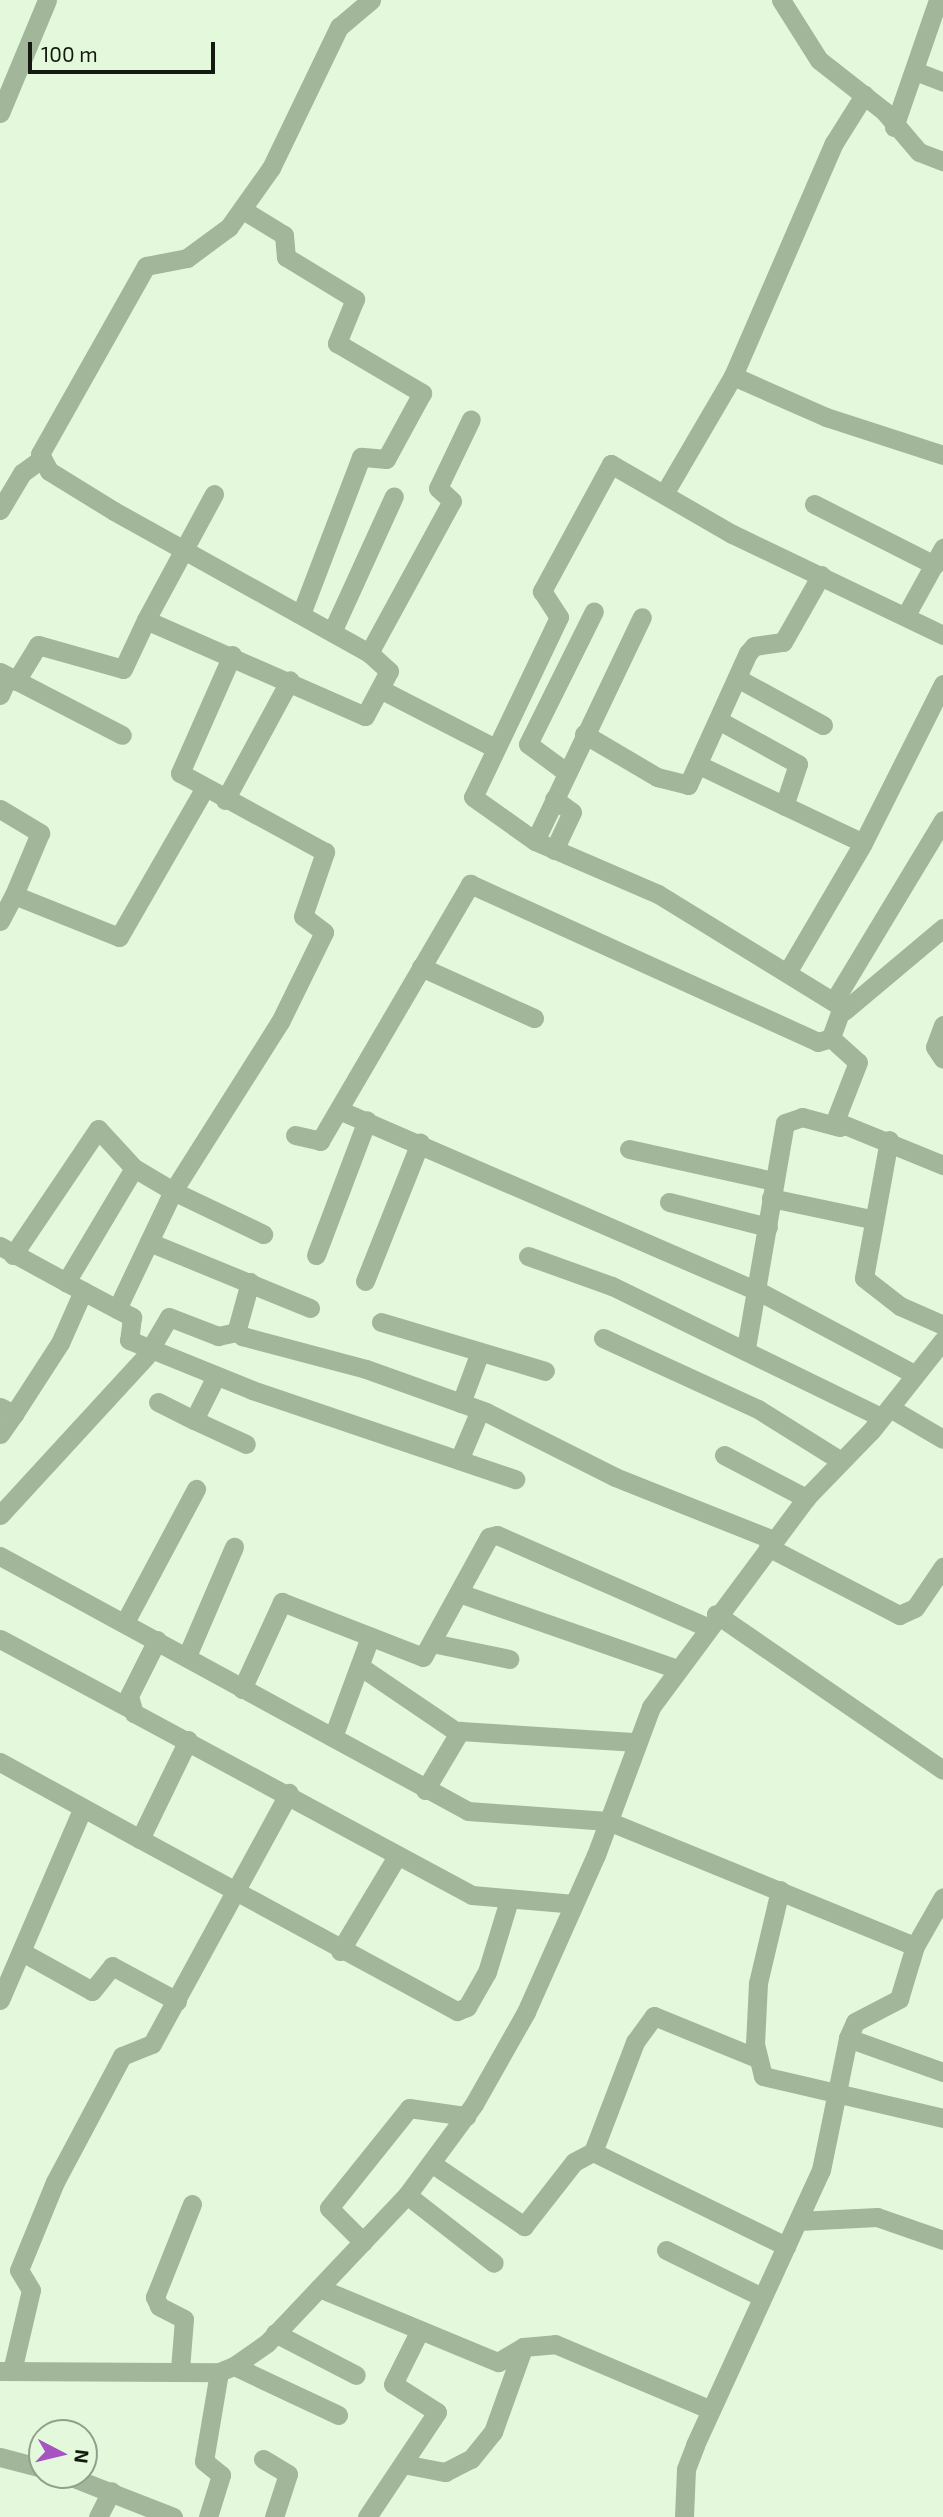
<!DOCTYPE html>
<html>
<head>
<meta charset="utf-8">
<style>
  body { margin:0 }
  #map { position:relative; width:943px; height:2517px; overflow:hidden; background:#e4f9dc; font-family:"Exo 2",sans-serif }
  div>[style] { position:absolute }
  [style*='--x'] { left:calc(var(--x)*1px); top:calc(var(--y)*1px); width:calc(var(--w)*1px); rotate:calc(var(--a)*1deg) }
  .minor>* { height:19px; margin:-9.5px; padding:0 9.5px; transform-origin:9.5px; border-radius:9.5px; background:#a2b79a }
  span { translate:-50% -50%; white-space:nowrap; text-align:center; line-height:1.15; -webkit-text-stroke:7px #e4f9dc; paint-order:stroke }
  .north { position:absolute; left:28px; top:2419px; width:70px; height:70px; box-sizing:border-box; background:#e4f9dc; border:2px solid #90a08a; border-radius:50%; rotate:97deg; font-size:19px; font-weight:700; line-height:28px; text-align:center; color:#131b10 }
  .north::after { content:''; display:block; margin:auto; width:24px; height:32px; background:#a754c3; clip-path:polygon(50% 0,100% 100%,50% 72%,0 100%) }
  .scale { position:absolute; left:28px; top:42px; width:187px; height:32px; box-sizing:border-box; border:4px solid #131b10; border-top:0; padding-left:9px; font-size:21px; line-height:24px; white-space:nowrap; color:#131b10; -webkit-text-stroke:5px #e4f9dc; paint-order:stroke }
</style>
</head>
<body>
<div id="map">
  <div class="minor">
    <i style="--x:781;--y:0;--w:71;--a:57.7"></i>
    <i style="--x:819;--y:60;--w:83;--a:38.1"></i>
    <i style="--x:884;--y:111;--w:54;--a:49.5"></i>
    <i style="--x:919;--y:152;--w:26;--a:21"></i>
    <i style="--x:915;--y:71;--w:30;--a:21"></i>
    <i style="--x:0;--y:113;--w:122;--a:-67.4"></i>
    <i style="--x:894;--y:127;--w:134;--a:-70.9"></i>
    <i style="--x:243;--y:210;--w:48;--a:31.4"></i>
    <i style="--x:284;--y:235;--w:22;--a:85"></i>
    <i style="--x:286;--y:257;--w:81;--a:31.3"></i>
    <i style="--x:355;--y:299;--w:48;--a:112.2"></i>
    <i style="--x:337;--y:343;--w:99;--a:30.5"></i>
    <i style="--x:422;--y:393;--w:75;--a:118.6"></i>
    <i style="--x:386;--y:459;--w:25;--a:-175"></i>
    <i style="--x:361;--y:457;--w:168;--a:110.9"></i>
    <i style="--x:733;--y:376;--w:102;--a:23.8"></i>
    <i style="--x:826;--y:417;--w:123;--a:18"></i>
    <i style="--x:214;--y:494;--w:143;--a:118.4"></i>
    <i style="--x:146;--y:620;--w:239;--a:23.7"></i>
    <i style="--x:365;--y:716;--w:51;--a:-61.9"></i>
    <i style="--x:389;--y:671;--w:27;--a:-138"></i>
    <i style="--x:369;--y:653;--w:173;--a:-61.4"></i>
    <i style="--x:452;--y:501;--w:19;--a:-137"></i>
    <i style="--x:438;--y:488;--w:76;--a:-64.4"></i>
    <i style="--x:664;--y:494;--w:137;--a:-59.7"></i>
    <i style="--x:733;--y:376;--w:254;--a:-66.6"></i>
    <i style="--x:834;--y:143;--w:57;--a:-58"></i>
    <i style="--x:814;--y:504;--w:135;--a:26.9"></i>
    <i style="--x:0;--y:510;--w:43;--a:-59.3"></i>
    <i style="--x:22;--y:473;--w:24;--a:-36"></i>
    <i style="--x:906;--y:615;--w:77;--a:-61.1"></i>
    <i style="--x:332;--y:632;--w:149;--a:-65.5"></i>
    <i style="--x:943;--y:635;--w:234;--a:-154.4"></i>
    <i style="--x:732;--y:534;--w:140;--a:-150"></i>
    <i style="--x:611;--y:464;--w:145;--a:118.5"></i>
    <i style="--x:542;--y:591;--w:31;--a:57"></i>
    <i style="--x:559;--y:617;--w:199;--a:115.5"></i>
    <i style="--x:473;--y:797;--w:76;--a:35.4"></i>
    <i style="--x:535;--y:841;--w:134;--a:23.3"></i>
    <i style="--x:658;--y:894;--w:216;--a:31.6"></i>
    <i style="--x:842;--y:1007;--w:33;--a:110"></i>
    <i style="--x:831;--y:1038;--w:36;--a:42"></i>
    <i style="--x:858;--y:1062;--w:63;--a:111.3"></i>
    <i style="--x:835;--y:1121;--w:117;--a:22.2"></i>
    <i style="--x:369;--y:653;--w:292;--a:-150.9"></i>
    <i style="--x:114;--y:511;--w:76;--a:-148.4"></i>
    <i style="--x:49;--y:471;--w:19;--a:-118"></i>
    <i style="--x:40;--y:454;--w:216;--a:-60.6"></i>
    <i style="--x:146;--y:266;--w:42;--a:-11"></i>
    <i style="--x:187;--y:258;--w:52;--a:-36.4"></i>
    <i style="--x:229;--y:227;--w:72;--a:-54.6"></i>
    <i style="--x:271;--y:168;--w:157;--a:-64.3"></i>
    <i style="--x:339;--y:27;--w:42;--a:-40.2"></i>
    <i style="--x:0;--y:672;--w:137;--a:27.3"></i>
    <i style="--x:737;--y:678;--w:98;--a:28.7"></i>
    <i style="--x:16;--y:681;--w:42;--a:-58.6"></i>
    <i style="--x:38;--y:645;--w:88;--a:15.8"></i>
    <i style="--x:123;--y:669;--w:54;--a:-64.9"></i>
    <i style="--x:382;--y:690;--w:127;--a:27.2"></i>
    <i style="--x:0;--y:695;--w:20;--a:-66"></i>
    <i style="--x:720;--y:721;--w:89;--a:28.9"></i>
    <i style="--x:798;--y:764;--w:44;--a:108.4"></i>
    <i style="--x:584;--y:734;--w:85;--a:30.5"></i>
    <i style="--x:657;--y:777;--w:32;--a:14"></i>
    <i style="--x:688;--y:785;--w:145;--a:-65.6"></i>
    <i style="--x:748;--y:653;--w:9;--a:-49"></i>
    <i style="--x:754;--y:646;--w:29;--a:-8"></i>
    <i style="--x:783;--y:642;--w:77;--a:-60.4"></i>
    <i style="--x:701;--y:766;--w:179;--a:25.4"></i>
    <i style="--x:566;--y:772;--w:47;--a:-143.6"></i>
    <i style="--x:528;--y:744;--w:148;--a:-63.6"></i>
    <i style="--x:554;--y:799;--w:22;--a:36"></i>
    <i style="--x:572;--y:812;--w:42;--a:115.3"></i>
    <i style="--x:225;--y:800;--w:136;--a:-61.6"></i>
    <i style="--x:0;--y:809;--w:47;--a:31"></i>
    <i style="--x:40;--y:833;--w:67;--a:112.8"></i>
    <i style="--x:535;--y:841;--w:248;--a:-64.5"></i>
    <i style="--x:0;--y:921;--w:30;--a:-62"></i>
    <i style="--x:14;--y:895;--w:113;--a:21.8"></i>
    <i style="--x:119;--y:937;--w:171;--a:-60.1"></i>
    <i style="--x:421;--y:967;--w:124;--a:24.3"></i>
    <i style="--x:788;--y:971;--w:148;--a:-59.6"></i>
    <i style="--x:863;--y:843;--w:178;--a:-63.3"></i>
    <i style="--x:834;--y:1001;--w:211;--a:-58.9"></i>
    <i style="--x:844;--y:1011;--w:129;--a:-40"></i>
    <i style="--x:943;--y:1025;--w:23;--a:110"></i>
    <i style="--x:935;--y:1047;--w:14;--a:56"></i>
    <i style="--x:339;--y:1110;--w:456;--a:23.4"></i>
    <i style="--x:758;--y:1291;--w:177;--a:28"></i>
    <i style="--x:295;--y:1135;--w:26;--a:13"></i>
    <i style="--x:320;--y:1141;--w:298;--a:-59.7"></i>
    <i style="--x:470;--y:884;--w:382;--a:24.4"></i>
    <i style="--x:818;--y:1042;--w:14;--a:-17"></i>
    <i style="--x:889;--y:1140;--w:140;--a:100.3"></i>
    <i style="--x:864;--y:1278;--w:46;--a:37.9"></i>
    <i style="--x:900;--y:1306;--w:47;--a:23.8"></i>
    <i style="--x:629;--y:1149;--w:148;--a:12.5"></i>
    <i style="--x:134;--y:1168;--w:133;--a:120.8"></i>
    <i style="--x:66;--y:1282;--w:75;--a:27.9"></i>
    <i style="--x:132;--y:1317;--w:23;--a:97"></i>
    <i style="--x:129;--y:1340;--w:133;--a:22.1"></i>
    <i style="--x:252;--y:1390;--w:278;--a:18.7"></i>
    <i style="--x:771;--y:1198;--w:102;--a:11.9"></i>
    <i style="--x:669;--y:1202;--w:102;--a:14.2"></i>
    <i style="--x:149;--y:1242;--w:174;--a:22.3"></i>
    <i style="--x:0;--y:1246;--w:75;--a:28.6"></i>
    <i style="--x:13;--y:1255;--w:152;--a:-56"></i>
    <i style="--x:98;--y:1129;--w:53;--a:47.3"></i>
    <i style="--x:134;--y:1168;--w:45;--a:30.5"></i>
    <i style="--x:173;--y:1191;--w:200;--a:-57.7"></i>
    <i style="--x:280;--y:1022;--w:100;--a:-63.9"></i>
    <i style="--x:324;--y:932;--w:26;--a:-143"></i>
    <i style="--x:303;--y:916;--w:68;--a:-71"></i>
    <i style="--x:325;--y:852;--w:165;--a:-151.4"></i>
    <i style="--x:180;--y:773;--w:129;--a:-66.2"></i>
    <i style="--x:316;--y:1255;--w:144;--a:-69.3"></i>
    <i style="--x:528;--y:1256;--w:89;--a:19.7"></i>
    <i style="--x:612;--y:1286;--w:299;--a:26"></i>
    <i style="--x:365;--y:1281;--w:149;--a:-68.3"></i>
    <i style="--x:250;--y:1282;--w:49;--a:105.5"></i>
    <i style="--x:237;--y:1329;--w:9;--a:54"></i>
    <i style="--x:242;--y:1336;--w:128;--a:14.9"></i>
    <i style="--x:366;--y:1369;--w:127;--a:19.7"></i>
    <i style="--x:486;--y:1412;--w:144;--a:26.7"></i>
    <i style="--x:615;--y:1477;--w:170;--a:21.7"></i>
    <i style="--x:117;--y:1309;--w:131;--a:-64.6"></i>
    <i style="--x:173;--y:1191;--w:100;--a:25.5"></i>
    <i style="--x:381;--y:1322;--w:171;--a:16.6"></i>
    <i style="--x:603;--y:1338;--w:170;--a:24.6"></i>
    <i style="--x:758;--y:1409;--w:98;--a:32.1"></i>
    <i style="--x:746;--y:1348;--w:228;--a:-80.2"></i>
    <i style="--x:785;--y:1123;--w:18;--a:-19"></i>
    <i style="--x:802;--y:1117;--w:39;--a:15"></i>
    <i style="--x:216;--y:1376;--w:49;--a:116.6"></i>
    <i style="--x:194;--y:1420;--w:57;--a:24.8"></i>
    <i style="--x:158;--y:1402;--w:40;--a:26.6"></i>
    <i style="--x:461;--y:1403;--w:54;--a:-69.6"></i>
    <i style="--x:0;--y:1407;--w:16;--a:27"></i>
    <i style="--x:14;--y:1414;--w:85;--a:-57.1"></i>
    <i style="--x:60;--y:1343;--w:57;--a:-66.1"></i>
    <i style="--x:890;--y:1408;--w:61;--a:30.3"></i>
    <i style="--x:0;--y:1434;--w:24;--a:-55"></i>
    <i style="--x:724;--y:1455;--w:93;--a:27.7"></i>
    <i style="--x:459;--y:1460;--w:54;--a:-67.2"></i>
    <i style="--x:0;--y:1515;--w:216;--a:-47.4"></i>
    <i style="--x:146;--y:1356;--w:45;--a:-59.5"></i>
    <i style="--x:169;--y:1317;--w:53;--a:21.2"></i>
    <i style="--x:218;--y:1336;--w:19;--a:-12"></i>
    <i style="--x:768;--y:1547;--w:148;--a:27.4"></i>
    <i style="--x:899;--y:1615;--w:17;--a:-24"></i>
    <i style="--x:915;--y:1608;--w:50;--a:-55.7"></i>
    <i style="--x:0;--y:1556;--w:533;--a:28.58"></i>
    <i style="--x:468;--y:1811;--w:140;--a:4.1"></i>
    <i style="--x:608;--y:1821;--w:331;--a:22.2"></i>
    <i style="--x:915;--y:1946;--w:56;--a:-60.3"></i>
    <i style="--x:459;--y:1593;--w:231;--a:19.2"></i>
    <i style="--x:716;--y:1614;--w:275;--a:34.5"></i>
    <i style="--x:125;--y:1622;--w:151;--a:-61.9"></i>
    <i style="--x:0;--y:1639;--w:146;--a:28.1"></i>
    <i style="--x:157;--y:1640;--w:63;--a:116.6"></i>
    <i style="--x:129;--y:1696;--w:18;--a:74"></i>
    <i style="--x:134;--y:1713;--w:384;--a:28.3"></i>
    <i style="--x:472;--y:1895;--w:102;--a:5"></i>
    <i style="--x:432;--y:1643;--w:79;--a:11.7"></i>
    <i style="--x:187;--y:1656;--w:119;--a:-66.7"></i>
    <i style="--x:361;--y:1667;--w:116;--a:34.1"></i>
    <i style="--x:242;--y:1689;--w:96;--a:-65.3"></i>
    <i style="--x:282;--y:1602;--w:151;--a:21.3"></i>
    <i style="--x:423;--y:1657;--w:137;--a:-61.2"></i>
    <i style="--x:489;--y:1537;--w:8;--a:-14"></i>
    <i style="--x:497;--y:1535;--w:229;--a:23.7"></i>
    <i style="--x:333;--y:1737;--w:107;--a:-69.7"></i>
    <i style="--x:0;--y:1762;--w:160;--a:28.8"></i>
    <i style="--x:140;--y:1839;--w:110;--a:-64.1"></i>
    <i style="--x:425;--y:1790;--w:69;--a:-59.3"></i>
    <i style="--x:460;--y:1731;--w:177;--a:3.6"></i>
    <i style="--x:140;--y:1839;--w:361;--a:28.5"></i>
    <i style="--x:457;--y:2011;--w:11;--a:-22"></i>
    <i style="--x:467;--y:2007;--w:40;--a:-60.3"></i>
    <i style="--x:487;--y:1972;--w:75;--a:-73"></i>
    <i style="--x:780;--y:1890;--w:96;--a:103.3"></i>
    <i style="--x:758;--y:1983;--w:61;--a:92.8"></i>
    <i style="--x:755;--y:2044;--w:33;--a:76"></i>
    <i style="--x:763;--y:2076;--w:185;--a:13.1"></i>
    <i style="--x:340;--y:1951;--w:111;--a:-59"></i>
    <i style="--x:22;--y:1952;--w:80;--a:29.1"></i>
    <i style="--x:92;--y:1991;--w:32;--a:-51"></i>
    <i style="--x:112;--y:1966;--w:74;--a:28.3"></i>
    <i style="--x:0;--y:2000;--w:207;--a:-66.7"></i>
    <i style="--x:848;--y:2038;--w:101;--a:19.7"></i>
    <i style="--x:593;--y:2152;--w:118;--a:-69.1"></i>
    <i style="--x:635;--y:2042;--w:32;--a:-54"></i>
    <i style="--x:654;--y:2016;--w:111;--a:22.2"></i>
    <i style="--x:434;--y:2165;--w:109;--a:34.1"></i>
    <i style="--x:524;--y:2226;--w:81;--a:-52"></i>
    <i style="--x:574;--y:2162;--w:21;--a:-28"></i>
    <i style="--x:593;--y:2152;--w:215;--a:26"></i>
    <i style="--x:407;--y:2195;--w:110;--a:38"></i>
    <i style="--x:798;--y:2221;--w:79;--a:-2.9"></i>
    <i style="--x:877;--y:2217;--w:70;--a:19.2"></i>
    <i style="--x:363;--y:2242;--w:48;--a:-135"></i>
    <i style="--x:329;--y:2208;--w:128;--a:-51.3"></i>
    <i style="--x:409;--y:2108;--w:58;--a:8"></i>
    <i style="--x:666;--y:2250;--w:107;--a:26.1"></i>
    <i style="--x:319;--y:2288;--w:194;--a:22.5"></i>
    <i style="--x:498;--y:2362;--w:29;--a:-31"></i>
    <i style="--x:523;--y:2347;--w:32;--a:-5"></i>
    <i style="--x:555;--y:2344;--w:169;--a:22.9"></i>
    <i style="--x:275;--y:2333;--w:91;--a:27.4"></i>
    <i style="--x:234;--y:2366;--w:115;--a:25.2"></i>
    <i style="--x:180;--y:2369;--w:50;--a:-85.4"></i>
    <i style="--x:184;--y:2319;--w:28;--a:-153"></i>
    <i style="--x:159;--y:2306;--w:10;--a:-114"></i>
    <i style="--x:155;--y:2297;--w:100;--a:-68.3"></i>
    <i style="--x:0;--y:2371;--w:219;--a:0.3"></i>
    <i style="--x:219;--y:2372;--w:16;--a:-22"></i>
    <i style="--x:234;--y:2366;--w:40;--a:-34.9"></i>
    <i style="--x:267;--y:2343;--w:204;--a:-46.6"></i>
    <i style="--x:407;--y:2195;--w:113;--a:-53.6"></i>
    <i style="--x:474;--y:2104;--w:106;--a:-60.5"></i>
    <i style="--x:526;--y:2012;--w:172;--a:-66"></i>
    <i style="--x:596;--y:1855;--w:158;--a:-69.6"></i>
    <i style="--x:651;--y:1707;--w:260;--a:-53.4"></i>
    <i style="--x:806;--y:1498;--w:93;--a:-45.9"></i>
    <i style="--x:871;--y:1431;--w:116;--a:-51.6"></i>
    <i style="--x:12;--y:2371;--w:83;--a:-76.8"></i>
    <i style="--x:31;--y:2290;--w:23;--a:-121"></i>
    <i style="--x:19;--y:2270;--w:95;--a:-67.8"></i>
    <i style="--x:55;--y:2182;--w:143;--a:-62"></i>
    <i style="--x:122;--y:2056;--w:32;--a:-22"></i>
    <i style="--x:152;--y:2044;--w:286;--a:-61.4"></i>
    <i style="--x:0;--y:2457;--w:43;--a:14.7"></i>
    <i style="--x:263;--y:2459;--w:29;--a:31"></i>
    <i style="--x:288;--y:2474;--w:45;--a:108"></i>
    <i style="--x:403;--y:2464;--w:43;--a:10.8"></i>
    <i style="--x:445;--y:2472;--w:29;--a:-27"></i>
    <i style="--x:471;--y:2459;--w:35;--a:-51"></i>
    <i style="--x:493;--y:2432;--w:89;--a:-70.3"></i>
    <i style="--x:66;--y:2475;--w:115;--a:21.4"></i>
    <i style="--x:98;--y:2517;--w:29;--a:-63"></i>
    <i style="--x:208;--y:2517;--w:44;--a:-72.8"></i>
    <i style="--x:221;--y:2475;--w:22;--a:-141"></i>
    <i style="--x:204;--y:2461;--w:90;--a:-80.4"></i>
    <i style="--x:367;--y:2517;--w:126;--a:-56.3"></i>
    <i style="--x:437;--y:2412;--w:52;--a:-147.5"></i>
    <i style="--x:393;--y:2384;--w:60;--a:-63.4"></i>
    <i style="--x:684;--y:2517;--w:48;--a:-87.6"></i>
    <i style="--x:686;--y:2469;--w:26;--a:-69"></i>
    <i style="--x:695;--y:2445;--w:302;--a:-65.4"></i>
    <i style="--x:821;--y:2170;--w:135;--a:-78.4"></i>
    <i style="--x:848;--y:2038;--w:17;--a:-66"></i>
    <i style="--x:855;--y:2022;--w:50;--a:-27.6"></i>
    <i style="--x:899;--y:1999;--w:55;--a:-73.2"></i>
  </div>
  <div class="north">N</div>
  <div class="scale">100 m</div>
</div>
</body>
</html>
